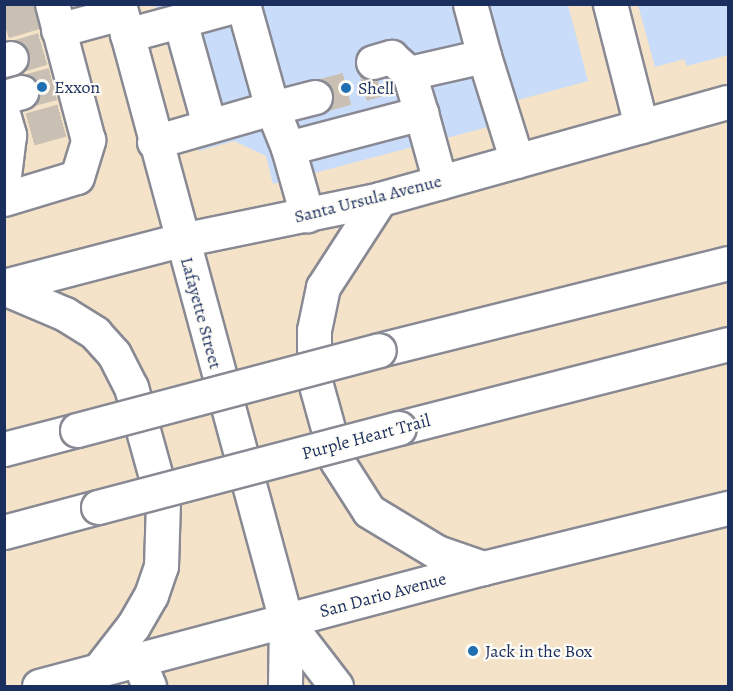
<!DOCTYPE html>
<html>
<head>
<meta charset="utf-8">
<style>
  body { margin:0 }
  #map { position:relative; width:733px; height:691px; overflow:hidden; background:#f4e3c8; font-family:Alegreya,serif }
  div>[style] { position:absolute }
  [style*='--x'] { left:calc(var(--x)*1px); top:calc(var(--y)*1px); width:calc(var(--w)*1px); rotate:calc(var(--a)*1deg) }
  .built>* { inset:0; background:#c9dcf9 }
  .minor-tunnel>* { height:33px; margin-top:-16.5px; transform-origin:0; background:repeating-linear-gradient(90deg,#c9bfb3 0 33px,transparent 0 49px) }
  .roads { filter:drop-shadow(2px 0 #888993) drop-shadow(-2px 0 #888993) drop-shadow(0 2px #888993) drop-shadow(0 -2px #888993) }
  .minor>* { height:33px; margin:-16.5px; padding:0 16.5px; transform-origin:16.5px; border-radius:16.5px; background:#fff }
  .major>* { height:33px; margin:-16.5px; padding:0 16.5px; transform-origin:16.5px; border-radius:16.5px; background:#fff }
  .highway>* { height:33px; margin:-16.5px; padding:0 16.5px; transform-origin:16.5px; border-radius:16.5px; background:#fff }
  .bridges { filter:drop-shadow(2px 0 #888993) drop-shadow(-2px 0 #888993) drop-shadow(0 2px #888993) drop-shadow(0 -2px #888993) }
  .highway-bridge>* { height:33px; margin:-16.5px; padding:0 16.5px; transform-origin:16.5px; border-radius:16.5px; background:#fff }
  .dots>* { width:16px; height:16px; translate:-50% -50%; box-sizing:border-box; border:3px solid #fdfcf7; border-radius:50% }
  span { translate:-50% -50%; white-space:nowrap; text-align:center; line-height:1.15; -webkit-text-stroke:4.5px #fdfcf7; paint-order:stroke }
  .poi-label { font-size:18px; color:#1b2f5e }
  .left { translate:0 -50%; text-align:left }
  .street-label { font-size:18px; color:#1b2f5e }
  .frame { position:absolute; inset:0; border:6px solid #1b2f5e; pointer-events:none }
</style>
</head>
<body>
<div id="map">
  <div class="built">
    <i style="clip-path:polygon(155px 5px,568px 5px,588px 81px,518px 100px,488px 127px,273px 184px,266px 156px,234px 141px,199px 151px)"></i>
    <i style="clip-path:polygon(638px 5px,728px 5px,728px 55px,687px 66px,684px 59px,655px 67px)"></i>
  </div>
  <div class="minor-tunnel">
    <i style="--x:4;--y:22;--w:42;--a:-16.7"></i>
    <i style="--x:11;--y:58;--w:45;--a:-16.8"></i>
    <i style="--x:21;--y:92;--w:43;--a:-14.7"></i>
    <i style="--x:315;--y:97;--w:65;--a:-15.1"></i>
    <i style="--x:30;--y:129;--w:45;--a:-15.6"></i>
  </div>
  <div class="roads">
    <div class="minor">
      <i style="--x:470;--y:4;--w:54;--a:74.9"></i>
      <i style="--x:610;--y:4;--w:126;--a:75.7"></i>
      <i style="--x:180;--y:21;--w:108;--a:74.4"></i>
      <i style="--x:58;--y:30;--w:65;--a:-15.1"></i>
      <i style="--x:127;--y:35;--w:118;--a:-15.2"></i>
      <i style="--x:4;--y:60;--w:7;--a:-16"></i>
      <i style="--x:373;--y:62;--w:19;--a:-16"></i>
      <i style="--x:391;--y:57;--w:24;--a:42"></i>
      <i style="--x:4;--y:97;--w:18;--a:-16"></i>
      <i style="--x:315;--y:97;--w:44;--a:165.7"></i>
      <i style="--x:272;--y:108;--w:43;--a:68.2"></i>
      <i style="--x:288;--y:148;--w:138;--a:-14.7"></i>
      <i style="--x:421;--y:113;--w:72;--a:74.6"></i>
      <i style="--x:421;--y:113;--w:42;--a:-106.7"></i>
      <i style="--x:409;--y:73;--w:77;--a:-12.8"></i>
      <i style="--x:484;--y:56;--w:110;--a:72.6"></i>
      <i style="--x:4;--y:117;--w:19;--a:74"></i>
      <i style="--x:9;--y:135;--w:38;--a:97"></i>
      <i style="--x:154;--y:142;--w:123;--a:-16.1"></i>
      <i style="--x:272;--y:108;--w:108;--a:-105.6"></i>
      <i style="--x:288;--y:148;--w:70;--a:74.2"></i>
      <i style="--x:4;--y:199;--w:76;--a:-16.8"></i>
      <i style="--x:77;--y:177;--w:39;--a:-73"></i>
      <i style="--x:88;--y:140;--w:141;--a:-104.8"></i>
      <i style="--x:138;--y:660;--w:28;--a:67"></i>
    </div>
    <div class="major">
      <i style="--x:119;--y:4;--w:639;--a:74.85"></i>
      <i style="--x:286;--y:621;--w:65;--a:90.9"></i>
      <i style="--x:380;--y:199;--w:105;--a:122.9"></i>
      <i style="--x:323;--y:287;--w:44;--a:101.8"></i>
      <i style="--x:314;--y:330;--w:48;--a:90"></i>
      <i style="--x:314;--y:378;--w:86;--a:74.5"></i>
      <i style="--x:337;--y:461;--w:59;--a:57.4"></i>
      <i style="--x:369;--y:511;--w:79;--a:31.1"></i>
      <i style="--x:437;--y:552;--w:49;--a:19.2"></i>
      <i style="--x:4;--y:286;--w:183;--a:-14.6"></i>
      <i style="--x:181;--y:240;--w:203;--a:-11.6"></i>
      <i style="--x:380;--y:199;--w:361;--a:-15.6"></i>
      <i style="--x:4;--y:288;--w:66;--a:23.1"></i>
      <i style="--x:65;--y:314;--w:36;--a:32"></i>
      <i style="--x:95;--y:333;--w:28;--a:48"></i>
      <i style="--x:114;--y:354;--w:37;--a:63"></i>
      <i style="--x:131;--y:387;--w:119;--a:74.5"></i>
      <i style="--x:163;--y:502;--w:64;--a:91.8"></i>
      <i style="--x:161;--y:566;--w:31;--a:109"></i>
      <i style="--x:151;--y:595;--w:36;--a:120"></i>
      <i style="--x:133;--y:626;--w:57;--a:127.9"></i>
      <i style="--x:286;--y:621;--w:82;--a:52.4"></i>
      <i style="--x:39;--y:686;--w:459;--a:-14.9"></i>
      <i style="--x:483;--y:568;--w:252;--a:-13.8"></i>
    </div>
    <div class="highway">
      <i style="--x:379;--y:350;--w:360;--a:-14"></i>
      <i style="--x:399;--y:428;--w:340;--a:-14.3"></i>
      <i style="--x:4;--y:449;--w:75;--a:-14.6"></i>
      <i style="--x:4;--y:532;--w:97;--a:-14.9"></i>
    </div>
  </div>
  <div class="bridges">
    <div class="highway-bridge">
      <i style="--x:77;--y:430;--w:312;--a:-14.8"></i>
      <i style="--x:98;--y:507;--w:311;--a:-14.7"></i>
    </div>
  </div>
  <div class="dots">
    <i style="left:42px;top:87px;background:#1f6fb2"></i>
    <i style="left:346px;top:88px;background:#1f6fb2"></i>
    <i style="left:473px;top:651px;background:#1f6fb2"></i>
  </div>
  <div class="poi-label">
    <span class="left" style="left:54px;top:87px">Exxon</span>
    <span class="left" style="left:358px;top:88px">Shell</span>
    <span class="left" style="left:485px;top:651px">Jack in the Box</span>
  </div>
  <div class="street-label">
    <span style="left:368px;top:199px;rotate:-14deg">Santa Ursula Avenue</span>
    <span style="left:201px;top:313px;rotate:75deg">Lafayette Street</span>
    <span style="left:366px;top:437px;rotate:-15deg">Purple Heart Trail</span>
    <span style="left:383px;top:595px;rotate:-15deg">San Dario Avenue</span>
  </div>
  <div class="frame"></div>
</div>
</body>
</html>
